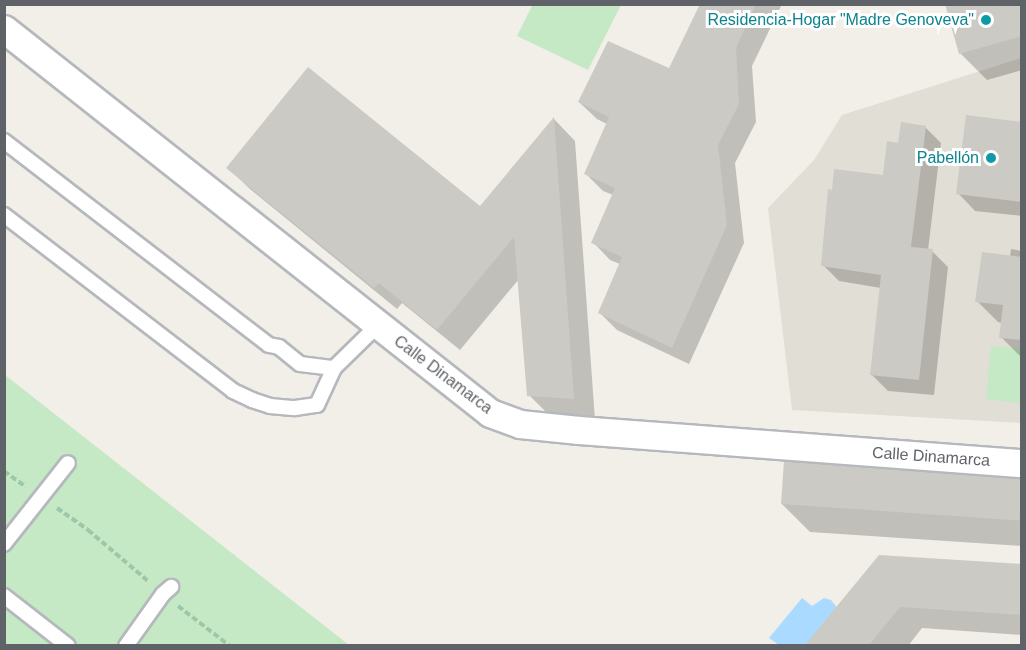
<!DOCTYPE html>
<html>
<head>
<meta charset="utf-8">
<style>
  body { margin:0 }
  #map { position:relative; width:1026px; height:650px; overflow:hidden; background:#f1efe8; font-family:Arial,sans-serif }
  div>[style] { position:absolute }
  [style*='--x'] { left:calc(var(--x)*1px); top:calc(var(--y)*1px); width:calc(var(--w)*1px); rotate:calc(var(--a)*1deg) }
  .education>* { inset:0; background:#e1ded6 }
  .green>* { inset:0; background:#c5e8c5 }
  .water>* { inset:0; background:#aadaff }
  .shadow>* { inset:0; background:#0003 }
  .building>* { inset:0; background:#cccac5; transform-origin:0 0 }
  .path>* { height:4px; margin-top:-2px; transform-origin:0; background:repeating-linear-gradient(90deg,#9cc7a9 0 6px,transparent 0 9px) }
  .roads { filter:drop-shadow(2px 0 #b5b8bc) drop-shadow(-2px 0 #b5b8bc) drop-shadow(0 2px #b5b8bc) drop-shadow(0 -2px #b5b8bc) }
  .service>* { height:14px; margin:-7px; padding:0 7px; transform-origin:7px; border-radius:7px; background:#fff }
  .minor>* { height:27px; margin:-13.5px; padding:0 13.5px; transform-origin:13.5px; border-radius:13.5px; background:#fff }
  .dots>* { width:16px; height:16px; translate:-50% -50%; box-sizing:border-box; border:3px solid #fff; border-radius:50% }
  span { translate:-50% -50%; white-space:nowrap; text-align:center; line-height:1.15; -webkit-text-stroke:6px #fff; paint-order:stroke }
  .culture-label { font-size:16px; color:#0d838f }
  .right { translate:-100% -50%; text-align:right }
  .street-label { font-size:16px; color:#5f6368 }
  .frame { position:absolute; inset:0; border:6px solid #5f6368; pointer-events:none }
</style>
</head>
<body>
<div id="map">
  <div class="education">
    <i style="clip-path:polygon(1021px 58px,1021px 423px,792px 410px,768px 208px,814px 160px,842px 115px)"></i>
  </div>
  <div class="green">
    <i style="clip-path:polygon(533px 4px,621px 4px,621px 5px,588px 70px,517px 36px)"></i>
    <i style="clip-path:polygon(991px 346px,1021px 349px,1021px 403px,986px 399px)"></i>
    <i style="clip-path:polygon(5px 375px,349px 645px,5px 645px)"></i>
  </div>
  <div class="water">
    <i style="clip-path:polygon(802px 598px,812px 606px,824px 598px,831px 600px,836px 606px,834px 615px,809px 645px,779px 645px,769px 638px)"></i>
  </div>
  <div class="shadow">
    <i style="clip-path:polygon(702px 4px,781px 6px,752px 66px,756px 122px,735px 163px,744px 243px,689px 364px,617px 330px,600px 313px,620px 264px,610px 260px,593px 242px,613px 195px,603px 191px,586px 174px,607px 124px,597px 119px,579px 102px,669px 70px)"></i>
    <i style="clip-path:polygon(947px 4px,1022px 4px,1022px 70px,987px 80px,961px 54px)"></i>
    <i style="clip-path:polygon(554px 119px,575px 141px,595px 420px,551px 417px,529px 395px,519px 279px,460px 350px,402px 303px,397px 309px,250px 189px,228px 168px,480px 209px)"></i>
    <i style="clip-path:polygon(1022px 124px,1022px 216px,975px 211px,958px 193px)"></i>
    <i style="clip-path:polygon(925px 127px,941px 143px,928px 250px,932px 251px,948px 267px,934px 395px,888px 391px,872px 375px,881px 288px,839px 281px,823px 265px,834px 192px,885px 176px,899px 144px)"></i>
    <i style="clip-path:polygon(1011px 249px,1022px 251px,1022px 358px,1001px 337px,1002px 323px,998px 322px,977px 301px,1010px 257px)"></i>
    <i style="clip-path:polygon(1022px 480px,1022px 546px,810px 532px,782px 504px)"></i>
    <i style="clip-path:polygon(879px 556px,1022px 566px,1022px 635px,922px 628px,908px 646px,819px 646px,812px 639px)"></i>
  </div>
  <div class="building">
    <i style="clip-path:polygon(700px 4px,756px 4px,736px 48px,739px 104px,718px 145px,727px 225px,672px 348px,598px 313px,622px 257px,591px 243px,615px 188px,584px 174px,609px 117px,578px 102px,608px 41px,669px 68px)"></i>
    <i style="clip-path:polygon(945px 4px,1022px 4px,1022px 36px,959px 54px)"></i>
    <i style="clip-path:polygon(308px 67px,480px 206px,554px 117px,574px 399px,527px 396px,514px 237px,437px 330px,379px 283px,374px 288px,226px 168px)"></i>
    <i style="clip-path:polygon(966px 115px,1022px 122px,1022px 202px,956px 194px)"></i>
    <i style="clip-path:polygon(901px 122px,926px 126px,911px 247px,933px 249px,919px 380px,870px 375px,881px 275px,821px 266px,828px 189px,832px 190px,834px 169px,883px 175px,887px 141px,898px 143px)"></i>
    <i style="clip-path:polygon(982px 252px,1022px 257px,1022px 340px,999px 338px,1003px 305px,975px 302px)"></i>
    <i style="left:784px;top:461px;width:239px;height:43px;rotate:4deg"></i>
    <i style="clip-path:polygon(879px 555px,1022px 564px,1022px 615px,900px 607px,869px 645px,805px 645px)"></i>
  </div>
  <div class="path">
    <i style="--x:4;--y:471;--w:27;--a:36"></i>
    <i style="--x:57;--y:508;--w:38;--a:35"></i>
    <i style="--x:88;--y:530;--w:80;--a:40.4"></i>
    <i style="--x:178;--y:606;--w:66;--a:37.6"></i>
  </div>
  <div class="roads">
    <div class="service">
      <i style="--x:4;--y:141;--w:334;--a:37.6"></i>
      <i style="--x:269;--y:345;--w:10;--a:11"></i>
      <i style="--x:279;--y:347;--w:27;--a:39"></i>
      <i style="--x:300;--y:364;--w:34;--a:7"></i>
      <i style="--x:334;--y:368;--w:60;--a:-44.3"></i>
      <i style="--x:4;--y:215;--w:289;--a:37.5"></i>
      <i style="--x:233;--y:391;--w:21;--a:25"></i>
      <i style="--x:252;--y:400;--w:19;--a:18"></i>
      <i style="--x:270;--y:406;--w:25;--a:5"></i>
      <i style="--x:295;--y:408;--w:22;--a:-8"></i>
      <i style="--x:317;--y:405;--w:41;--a:-65.3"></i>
      <i style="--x:4;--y:544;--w:103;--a:-51.7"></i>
      <i style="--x:4;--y:596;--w:81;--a:38"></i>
      <i style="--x:126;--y:646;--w:64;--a:-54.6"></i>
      <i style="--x:163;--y:594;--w:11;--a:-41"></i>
    </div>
    <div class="minor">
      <i style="--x:4;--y:29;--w:619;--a:38.31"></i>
      <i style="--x:490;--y:413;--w:32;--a:20"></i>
      <i style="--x:520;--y:424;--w:59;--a:5.8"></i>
      <i style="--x:579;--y:430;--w:444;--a:4.3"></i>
    </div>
  </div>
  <div class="dots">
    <i style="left:986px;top:20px;background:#0f9aa8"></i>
    <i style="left:991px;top:158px;background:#0f9aa8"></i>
  </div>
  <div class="culture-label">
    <span class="right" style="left:974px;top:20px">Residencia-Hogar "Madre Genoveva"</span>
    <span class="right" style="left:979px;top:158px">Pabellón</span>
  </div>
  <div class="street-label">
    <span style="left:443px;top:375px;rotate:37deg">Calle Dinamarca</span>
    <span style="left:931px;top:457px;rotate:4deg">Calle Dinamarca</span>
  </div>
  <div class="frame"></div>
</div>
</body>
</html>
